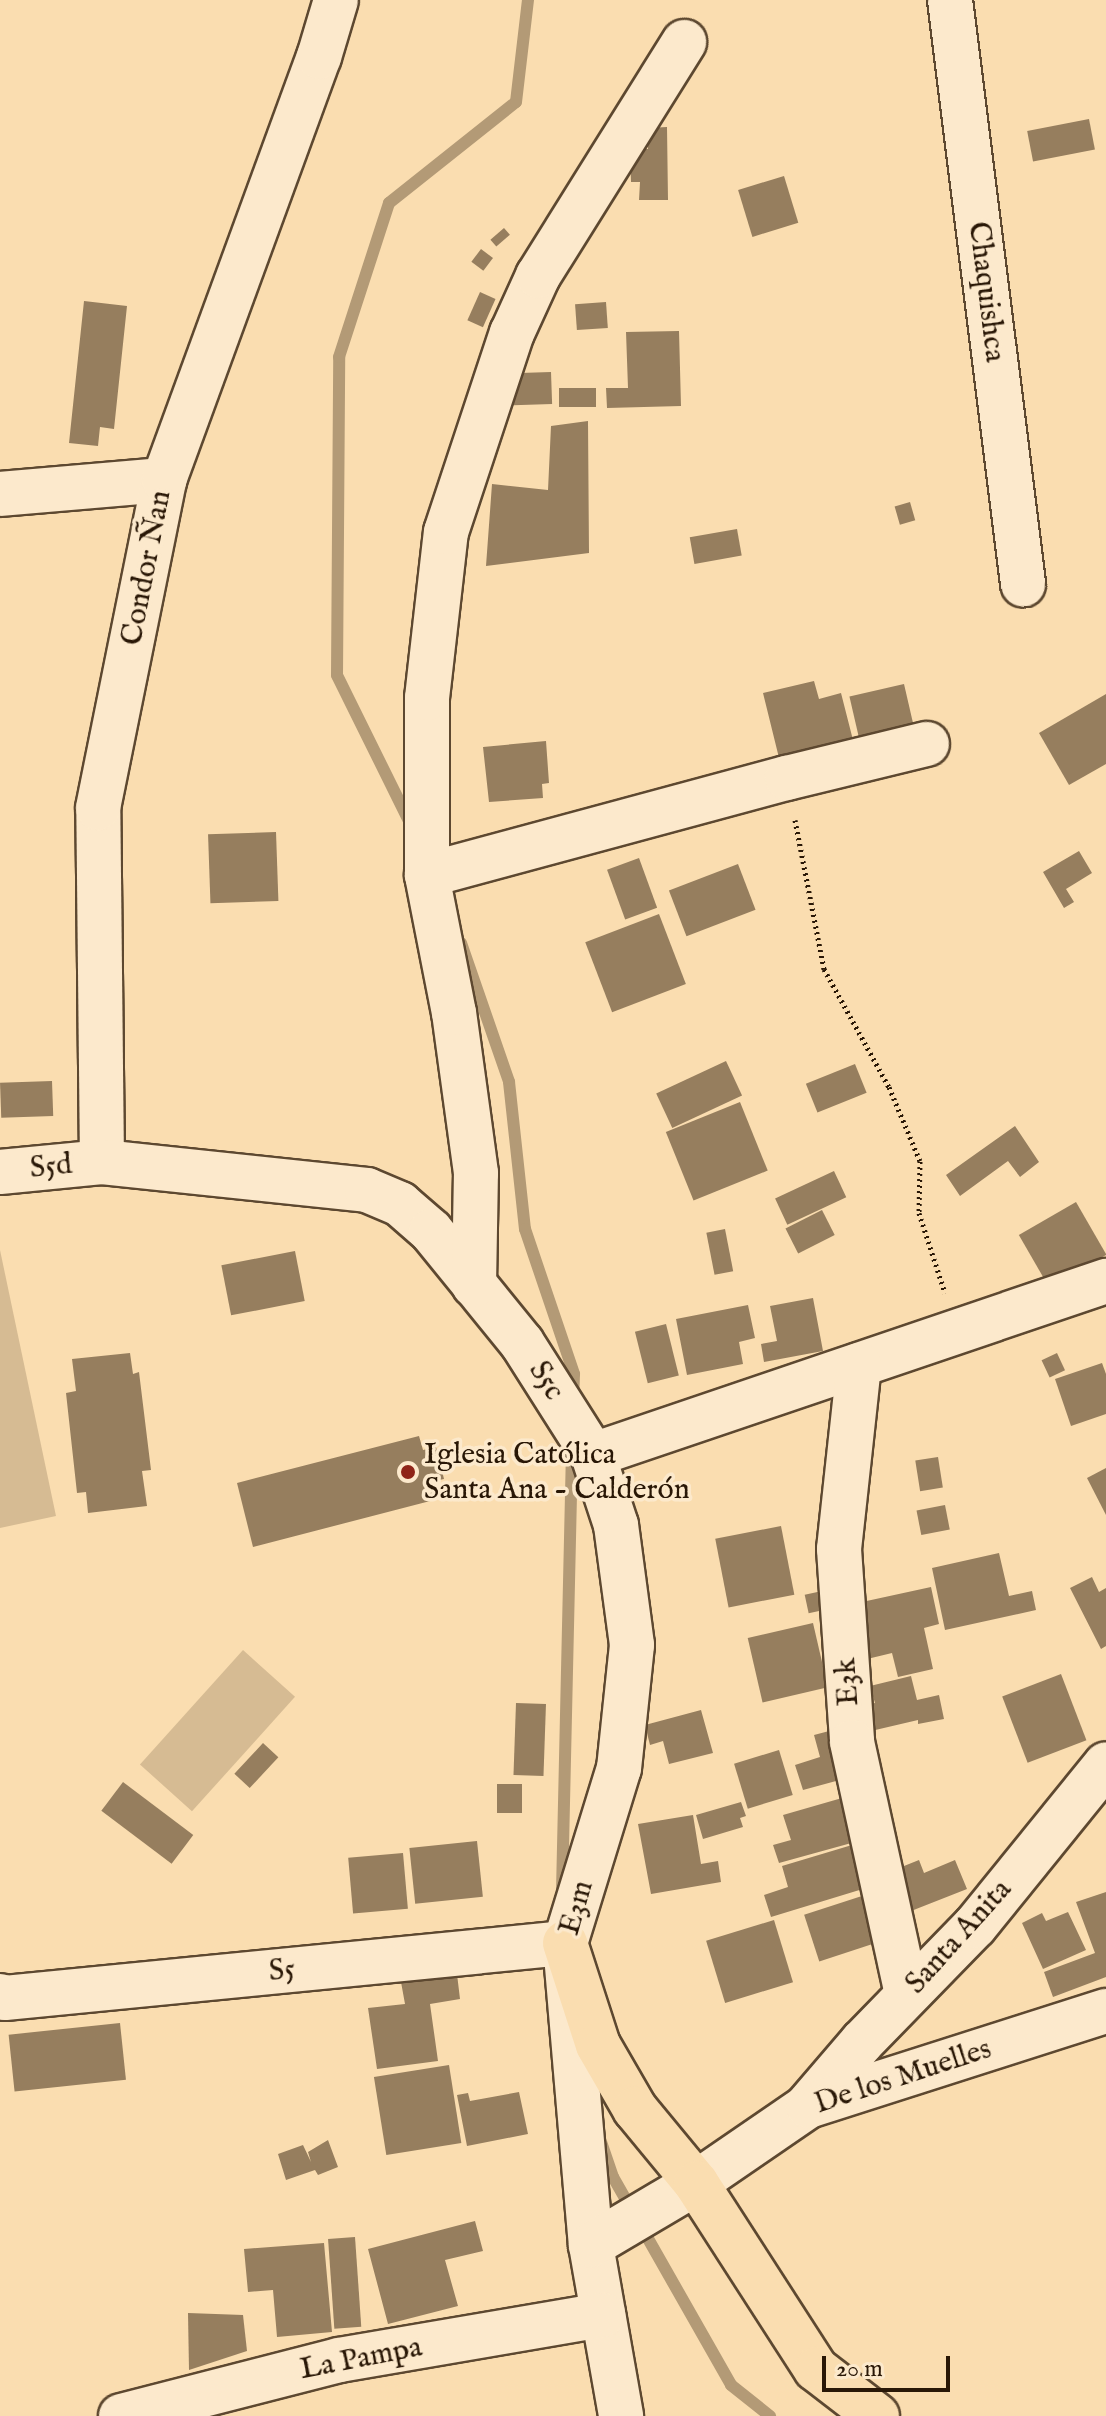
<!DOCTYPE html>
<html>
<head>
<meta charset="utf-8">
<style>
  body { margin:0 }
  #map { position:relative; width:1106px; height:2416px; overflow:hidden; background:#faddb0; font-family:"IM FELL English",serif }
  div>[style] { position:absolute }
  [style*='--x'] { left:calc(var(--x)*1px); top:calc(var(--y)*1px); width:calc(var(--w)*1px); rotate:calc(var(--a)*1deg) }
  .green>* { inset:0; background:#d6bb93; transform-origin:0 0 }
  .stream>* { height:12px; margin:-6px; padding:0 6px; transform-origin:6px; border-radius:6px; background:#b39a76 }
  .building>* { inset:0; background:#967e5e; transform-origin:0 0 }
  .path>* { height:5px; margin-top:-2.5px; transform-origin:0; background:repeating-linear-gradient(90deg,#291706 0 2px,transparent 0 6px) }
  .roads { filter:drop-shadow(2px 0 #5d4830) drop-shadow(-2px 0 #5d4830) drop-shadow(0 2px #5d4830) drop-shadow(0 -2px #5d4830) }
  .minor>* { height:44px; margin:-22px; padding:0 22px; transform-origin:22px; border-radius:22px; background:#fce9cc }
  .highway>* { height:44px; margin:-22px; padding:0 22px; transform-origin:22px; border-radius:22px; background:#faddb0 }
  .dots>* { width:22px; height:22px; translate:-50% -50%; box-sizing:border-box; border:4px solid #fce9cc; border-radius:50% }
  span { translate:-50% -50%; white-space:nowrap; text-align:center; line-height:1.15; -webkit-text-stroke:7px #fce9cc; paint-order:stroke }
  .street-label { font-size:30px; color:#291706 }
  .poi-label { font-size:30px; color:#291706 }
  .left { translate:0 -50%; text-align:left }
  .scale { position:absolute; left:822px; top:2356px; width:128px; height:36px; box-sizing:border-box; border:4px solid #291706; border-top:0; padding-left:10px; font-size:24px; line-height:28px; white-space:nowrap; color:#291706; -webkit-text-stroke:6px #fce9cc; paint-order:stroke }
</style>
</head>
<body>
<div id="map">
  <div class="green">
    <i style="clip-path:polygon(0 1250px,56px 1516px,0 1528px)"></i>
    <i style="left:243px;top:1650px;width:70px;height:154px;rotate:42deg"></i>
  </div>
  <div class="stream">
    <i style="--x:412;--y:827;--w:169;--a:-116.3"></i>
    <i style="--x:337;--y:675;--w:318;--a:-89.6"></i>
    <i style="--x:339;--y:357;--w:162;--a:-72"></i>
    <i style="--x:389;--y:203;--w:162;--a:-38.5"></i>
    <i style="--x:516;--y:102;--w:103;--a:-83.3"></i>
    <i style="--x:461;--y:943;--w:147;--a:70.9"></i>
    <i style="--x:509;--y:1082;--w:148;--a:83.8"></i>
    <i style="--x:525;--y:1229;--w:153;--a:71.3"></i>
    <i style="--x:574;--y:1374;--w:25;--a:92"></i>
    <i style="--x:562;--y:1891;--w:445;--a:-88.7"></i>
    <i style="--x:600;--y:2139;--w:40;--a:71.1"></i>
    <i style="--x:613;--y:2177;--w:239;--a:60.4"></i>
    <i style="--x:731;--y:2385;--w:50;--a:38.5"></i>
  </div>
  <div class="building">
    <i style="left:1089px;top:119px;width:31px;height:63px;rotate:79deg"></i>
    <i style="clip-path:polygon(667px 127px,668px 200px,639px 200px,640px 182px,631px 182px,630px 149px,648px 149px,648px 128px)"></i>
    <i style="left:784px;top:176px;width:49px;height:48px;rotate:73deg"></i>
    <i style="left:504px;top:228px;width:9px;height:18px;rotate:49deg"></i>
    <i style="left:481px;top:249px;width:15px;height:16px;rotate:37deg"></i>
    <i style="left:480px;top:292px;width:17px;height:31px;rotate:24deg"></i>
    <i style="clip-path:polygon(84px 301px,127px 306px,114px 429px,100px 427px,98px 446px,69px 443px)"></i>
    <i style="left:606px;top:302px;width:26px;height:31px;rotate:86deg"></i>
    <i style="clip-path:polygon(679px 331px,681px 406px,607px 408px,606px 388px,628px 388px,626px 332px)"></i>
    <i style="left:551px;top:372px;width:32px;height:39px;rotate:88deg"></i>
    <i style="left:559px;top:388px;width:37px;height:19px"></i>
    <i style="clip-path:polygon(588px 421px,589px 553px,486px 566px,492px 484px,548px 490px,551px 426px)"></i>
    <i style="left:910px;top:502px;width:19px;height:16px;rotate:74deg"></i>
    <i style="left:737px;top:529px;width:27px;height:48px;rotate:80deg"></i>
    <i style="clip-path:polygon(814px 681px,819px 699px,841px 693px,854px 744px,780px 762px,763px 693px)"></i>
    <i style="left:904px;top:684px;width:49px;height:56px;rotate:77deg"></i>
    <i style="clip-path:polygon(1106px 694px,1106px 764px,1069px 785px,1039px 733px)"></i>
    <i style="clip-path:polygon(546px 741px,549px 783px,542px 784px,543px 798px,489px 802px,483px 747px)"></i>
    <i style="left:276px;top:832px;width:69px;height:68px;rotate:88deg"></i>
    <i style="clip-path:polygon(1079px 851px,1092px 873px,1066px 889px,1074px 902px,1064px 908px,1043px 872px)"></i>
    <i style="left:639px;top:858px;width:53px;height:34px;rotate:70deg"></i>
    <i style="left:738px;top:864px;width:49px;height:74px;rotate:69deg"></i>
    <i style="left:659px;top:914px;width:75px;height:79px;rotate:69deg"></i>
    <i style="left:726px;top:1061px;width:38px;height:77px;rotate:65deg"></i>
    <i style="left:855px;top:1064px;width:31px;height:53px;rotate:68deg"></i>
    <i style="left:52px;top:1081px;width:35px;height:52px;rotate:88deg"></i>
    <i style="left:740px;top:1102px;width:74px;height:80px;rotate:68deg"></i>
    <i style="clip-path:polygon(1015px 1126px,1039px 1162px,1020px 1177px,1008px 1161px,960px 1196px,946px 1175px)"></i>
    <i style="left:834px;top:1171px;width:29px;height:65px;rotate:65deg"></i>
    <i style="left:1076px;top:1202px;width:61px;height:66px;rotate:60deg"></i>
    <i style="left:822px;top:1210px;width:28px;height:41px;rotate:63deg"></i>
    <i style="left:725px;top:1229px;width:43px;height:19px;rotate:79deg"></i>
    <i style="left:295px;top:1251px;width:51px;height:75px;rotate:79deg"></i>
    <i style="clip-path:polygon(813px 1298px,823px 1351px,764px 1362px,761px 1344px,777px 1341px,770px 1306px)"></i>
    <i style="clip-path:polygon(748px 1305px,755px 1338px,739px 1342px,743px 1364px,687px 1375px,676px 1319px)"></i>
    <i style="left:666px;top:1324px;width:53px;height:32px;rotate:76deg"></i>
    <i style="clip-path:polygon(130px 1353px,133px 1374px,139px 1372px,151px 1470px,142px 1471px,147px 1506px,88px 1513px,86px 1492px,77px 1493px,66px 1393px,76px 1391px,72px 1359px)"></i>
    <i style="left:1057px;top:1353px;width:19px;height:17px;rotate:65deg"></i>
    <i style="clip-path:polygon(1102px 1363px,1106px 1374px,1106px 1414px,1071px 1426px,1055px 1379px)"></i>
    <i style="clip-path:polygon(419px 1436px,423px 1450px,436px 1447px,444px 1479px,429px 1482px,434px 1500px,253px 1547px,237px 1483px)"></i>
    <i style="left:938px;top:1457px;width:31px;height:23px;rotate:81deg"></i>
    <i style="clip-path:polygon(1106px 1468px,1106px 1515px,1087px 1478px)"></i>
    <i style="left:945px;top:1505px;width:25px;height:29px;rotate:79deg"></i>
    <i style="left:781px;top:1526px;width:70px;height:67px;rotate:79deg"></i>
    <i style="clip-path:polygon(999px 1553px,1009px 1596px,1032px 1591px,1036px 1610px,945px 1630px,932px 1568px)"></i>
    <i style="clip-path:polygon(1092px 1577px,1099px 1592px,1106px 1588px,1106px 1646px,1101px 1649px,1070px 1588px)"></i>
    <i style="clip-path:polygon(931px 1587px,939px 1624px,924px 1628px,933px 1669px,898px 1677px,892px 1653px,863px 1660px,857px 1634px,869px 1632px,862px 1602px)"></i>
    <i style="left:836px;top:1588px;width:19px;height:32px;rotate:78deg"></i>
    <i style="left:813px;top:1623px;width:66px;height:67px;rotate:77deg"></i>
    <i style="left:1061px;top:1674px;width:71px;height:63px;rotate:69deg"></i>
    <i style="clip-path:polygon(911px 1676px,917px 1700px,939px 1695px,944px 1719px,918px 1724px,918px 1720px,871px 1731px,865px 1705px,875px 1703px,870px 1686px)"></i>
    <i style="left:516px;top:1703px;width:30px;height:72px;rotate:2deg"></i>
    <i style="clip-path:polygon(701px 1710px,713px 1753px,669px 1764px,663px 1741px,650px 1745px,645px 1725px)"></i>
    <i style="clip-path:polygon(833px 1730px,847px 1778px,803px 1790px,795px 1765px,820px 1757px,814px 1735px)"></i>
    <i style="left:263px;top:1743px;width:21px;height:42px;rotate:43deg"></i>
    <i style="left:779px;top:1750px;width:47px;height:47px;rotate:73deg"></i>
    <i style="left:123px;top:1782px;width:88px;height:36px;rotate:37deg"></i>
    <i style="left:497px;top:1784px;width:25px;height:29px"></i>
    <i style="clip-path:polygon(842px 1798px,855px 1842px,779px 1863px,773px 1845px,791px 1840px,783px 1815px)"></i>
    <i style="clip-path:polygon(741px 1802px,746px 1816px,740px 1818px,743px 1827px,703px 1839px,696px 1815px)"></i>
    <i style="clip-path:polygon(693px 1815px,701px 1864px,718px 1861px,721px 1882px,651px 1894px,638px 1824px)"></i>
    <i style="left:477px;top:1841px;width:56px;height:68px;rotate:84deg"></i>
    <i style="clip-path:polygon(852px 1845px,866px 1888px,771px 1917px,764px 1895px,788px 1887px,782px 1866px)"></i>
    <i style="left:403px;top:1853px;width:56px;height:55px;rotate:85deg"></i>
    <i style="clip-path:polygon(919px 1860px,924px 1873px,955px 1860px,967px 1889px,906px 1913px,889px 1872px)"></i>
    <i style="clip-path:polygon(1106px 1892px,1106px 1977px,1053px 1997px,1044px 1972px,1095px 1953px,1076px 1902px)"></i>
    <i style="left:865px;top:1895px;width:49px;height:64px;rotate:72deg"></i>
    <i style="clip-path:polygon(1068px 1912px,1086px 1950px,1043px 1969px,1022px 1923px,1042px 1913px,1046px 1921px)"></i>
    <i style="left:774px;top:1920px;width:65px;height:71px;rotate:73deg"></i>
    <i style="clip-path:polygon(457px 1974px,460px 1999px,430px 2004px,438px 2061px,377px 2069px,368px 2008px,405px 2004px,401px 1982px)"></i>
    <i style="left:120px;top:2023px;width:57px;height:112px;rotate:84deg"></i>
    <i style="left:449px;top:2065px;width:79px;height:76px;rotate:81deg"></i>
    <i style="clip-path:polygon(519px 2092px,528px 2134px,467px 2146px,457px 2095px,468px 2093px,470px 2101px)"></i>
    <i style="clip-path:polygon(328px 2140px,338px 2167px,318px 2175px,315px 2170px,286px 2180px,278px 2154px,303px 2145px,311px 2162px,308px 2152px)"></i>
    <i style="clip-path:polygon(475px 2221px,483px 2251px,445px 2260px,458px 2306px,388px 2324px,368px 2249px)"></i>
    <i style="left:355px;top:2237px;width:90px;height:27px;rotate:86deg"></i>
    <i style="clip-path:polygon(324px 2243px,332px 2332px,277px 2337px,273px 2290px,248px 2292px,244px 2249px)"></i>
    <i style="clip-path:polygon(188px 2313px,243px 2315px,247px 2351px,189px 2370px)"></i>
  </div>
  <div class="path">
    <i style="--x:795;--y:820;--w:152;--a:79"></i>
    <i style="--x:824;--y:969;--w:135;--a:61.2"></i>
    <i style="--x:889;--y:1087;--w:80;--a:67.3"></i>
    <i style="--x:920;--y:1161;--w:52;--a:91.1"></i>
    <i style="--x:919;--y:1213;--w:84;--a:72"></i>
  </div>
  <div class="roads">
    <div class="minor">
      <i style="--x:950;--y:0;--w:589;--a:82.87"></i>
      <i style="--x:0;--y:494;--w:165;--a:-4.9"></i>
      <i style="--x:427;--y:875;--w:373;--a:-15.1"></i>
      <i style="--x:787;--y:778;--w:144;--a:-13.7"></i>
      <i style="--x:102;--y:1162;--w:354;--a:-90.6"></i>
      <i style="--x:98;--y:808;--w:335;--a:-78.6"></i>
      <i style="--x:164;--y:480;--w:451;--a:-69.9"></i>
      <i style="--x:319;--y:57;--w:59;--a:-73.4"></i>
      <i style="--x:0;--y:1172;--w:102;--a:-5.6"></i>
      <i style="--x:102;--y:1162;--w:266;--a:6"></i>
      <i style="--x:367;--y:1190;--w:36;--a:23"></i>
      <i style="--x:400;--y:1204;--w:41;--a:41.1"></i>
      <i style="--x:431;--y:1231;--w:144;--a:50.9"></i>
      <i style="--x:522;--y:1343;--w:133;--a:57.6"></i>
      <i style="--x:593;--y:1455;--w:542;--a:-18.74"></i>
      <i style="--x:474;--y:1285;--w:112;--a:-89"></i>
      <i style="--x:476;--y:1173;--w:162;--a:-97.8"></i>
      <i style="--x:454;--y:1013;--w:141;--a:-101.1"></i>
      <i style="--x:427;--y:875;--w:177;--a:-90"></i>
      <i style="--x:427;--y:698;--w:167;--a:-83.5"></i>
      <i style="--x:446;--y:532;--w:210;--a:-71.7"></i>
      <i style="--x:512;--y:333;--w:63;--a:-65.5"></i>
      <i style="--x:538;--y:276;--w:276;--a:-58"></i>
      <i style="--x:859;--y:1365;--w:185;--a:96.2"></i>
      <i style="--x:839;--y:1549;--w:193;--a:86.1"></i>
      <i style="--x:852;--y:1742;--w:258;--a:77.7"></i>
      <i style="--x:593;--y:1455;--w:74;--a:71.8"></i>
      <i style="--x:616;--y:1525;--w:121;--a:82.4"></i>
      <i style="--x:632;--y:1645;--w:124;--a:96"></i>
      <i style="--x:619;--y:1768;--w:183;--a:107.1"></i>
      <i style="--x:565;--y:1943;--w:303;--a:85.1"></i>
      <i style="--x:591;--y:2245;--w:174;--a:80"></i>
      <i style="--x:0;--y:1996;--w:5;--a:22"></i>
      <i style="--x:5;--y:1998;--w:563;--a:-5.61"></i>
      <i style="--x:808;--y:2105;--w:83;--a:-49.4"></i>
      <i style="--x:862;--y:2042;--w:162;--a:-45.8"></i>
      <i style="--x:975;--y:1926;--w:208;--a:-51"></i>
      <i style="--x:591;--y:2245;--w:122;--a:-30.6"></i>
      <i style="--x:696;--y:2183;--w:136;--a:-34.5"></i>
      <i style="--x:808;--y:2106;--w:313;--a:-17.7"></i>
      <i style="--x:121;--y:2416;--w:225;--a:-14.4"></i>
      <i style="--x:339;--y:2360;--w:268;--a:-9.7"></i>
    </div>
    <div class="highway">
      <i style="--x:565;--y:1943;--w:107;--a:72.1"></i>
      <i style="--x:598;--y:2045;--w:74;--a:60"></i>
      <i style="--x:635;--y:2109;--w:96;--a:50.5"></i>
      <i style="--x:696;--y:2183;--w:221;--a:57.2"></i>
      <i style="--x:816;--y:2369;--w:77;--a:37.6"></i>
    </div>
  </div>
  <div class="dots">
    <i style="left:408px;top:1472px;background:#8f2418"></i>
  </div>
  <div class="street-label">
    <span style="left:986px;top:292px;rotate:83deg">Chaquishca</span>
    <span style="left:147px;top:568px;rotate:-79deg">Condor Ñan</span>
    <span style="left:51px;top:1167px;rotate:-6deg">S5d</span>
    <span style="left:546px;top:1381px;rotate:58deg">S5c</span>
    <span style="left:848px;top:1682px;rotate:-94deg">E3k</span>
    <span style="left:577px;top:1908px;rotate:-74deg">E3m</span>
    <span style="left:959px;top:1937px;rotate:-48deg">Santa Anita</span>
    <span style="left:282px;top:1971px;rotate:-6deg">S5</span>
    <span style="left:903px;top:2077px;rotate:-18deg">De los Muelles</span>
    <span style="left:361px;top:2359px;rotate:-11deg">La Pampa</span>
  </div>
  <div class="poi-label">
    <span class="left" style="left:424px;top:1472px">Iglesia Católica<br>Santa Ana - Calderón</span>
  </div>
  <div class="scale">20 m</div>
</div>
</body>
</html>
